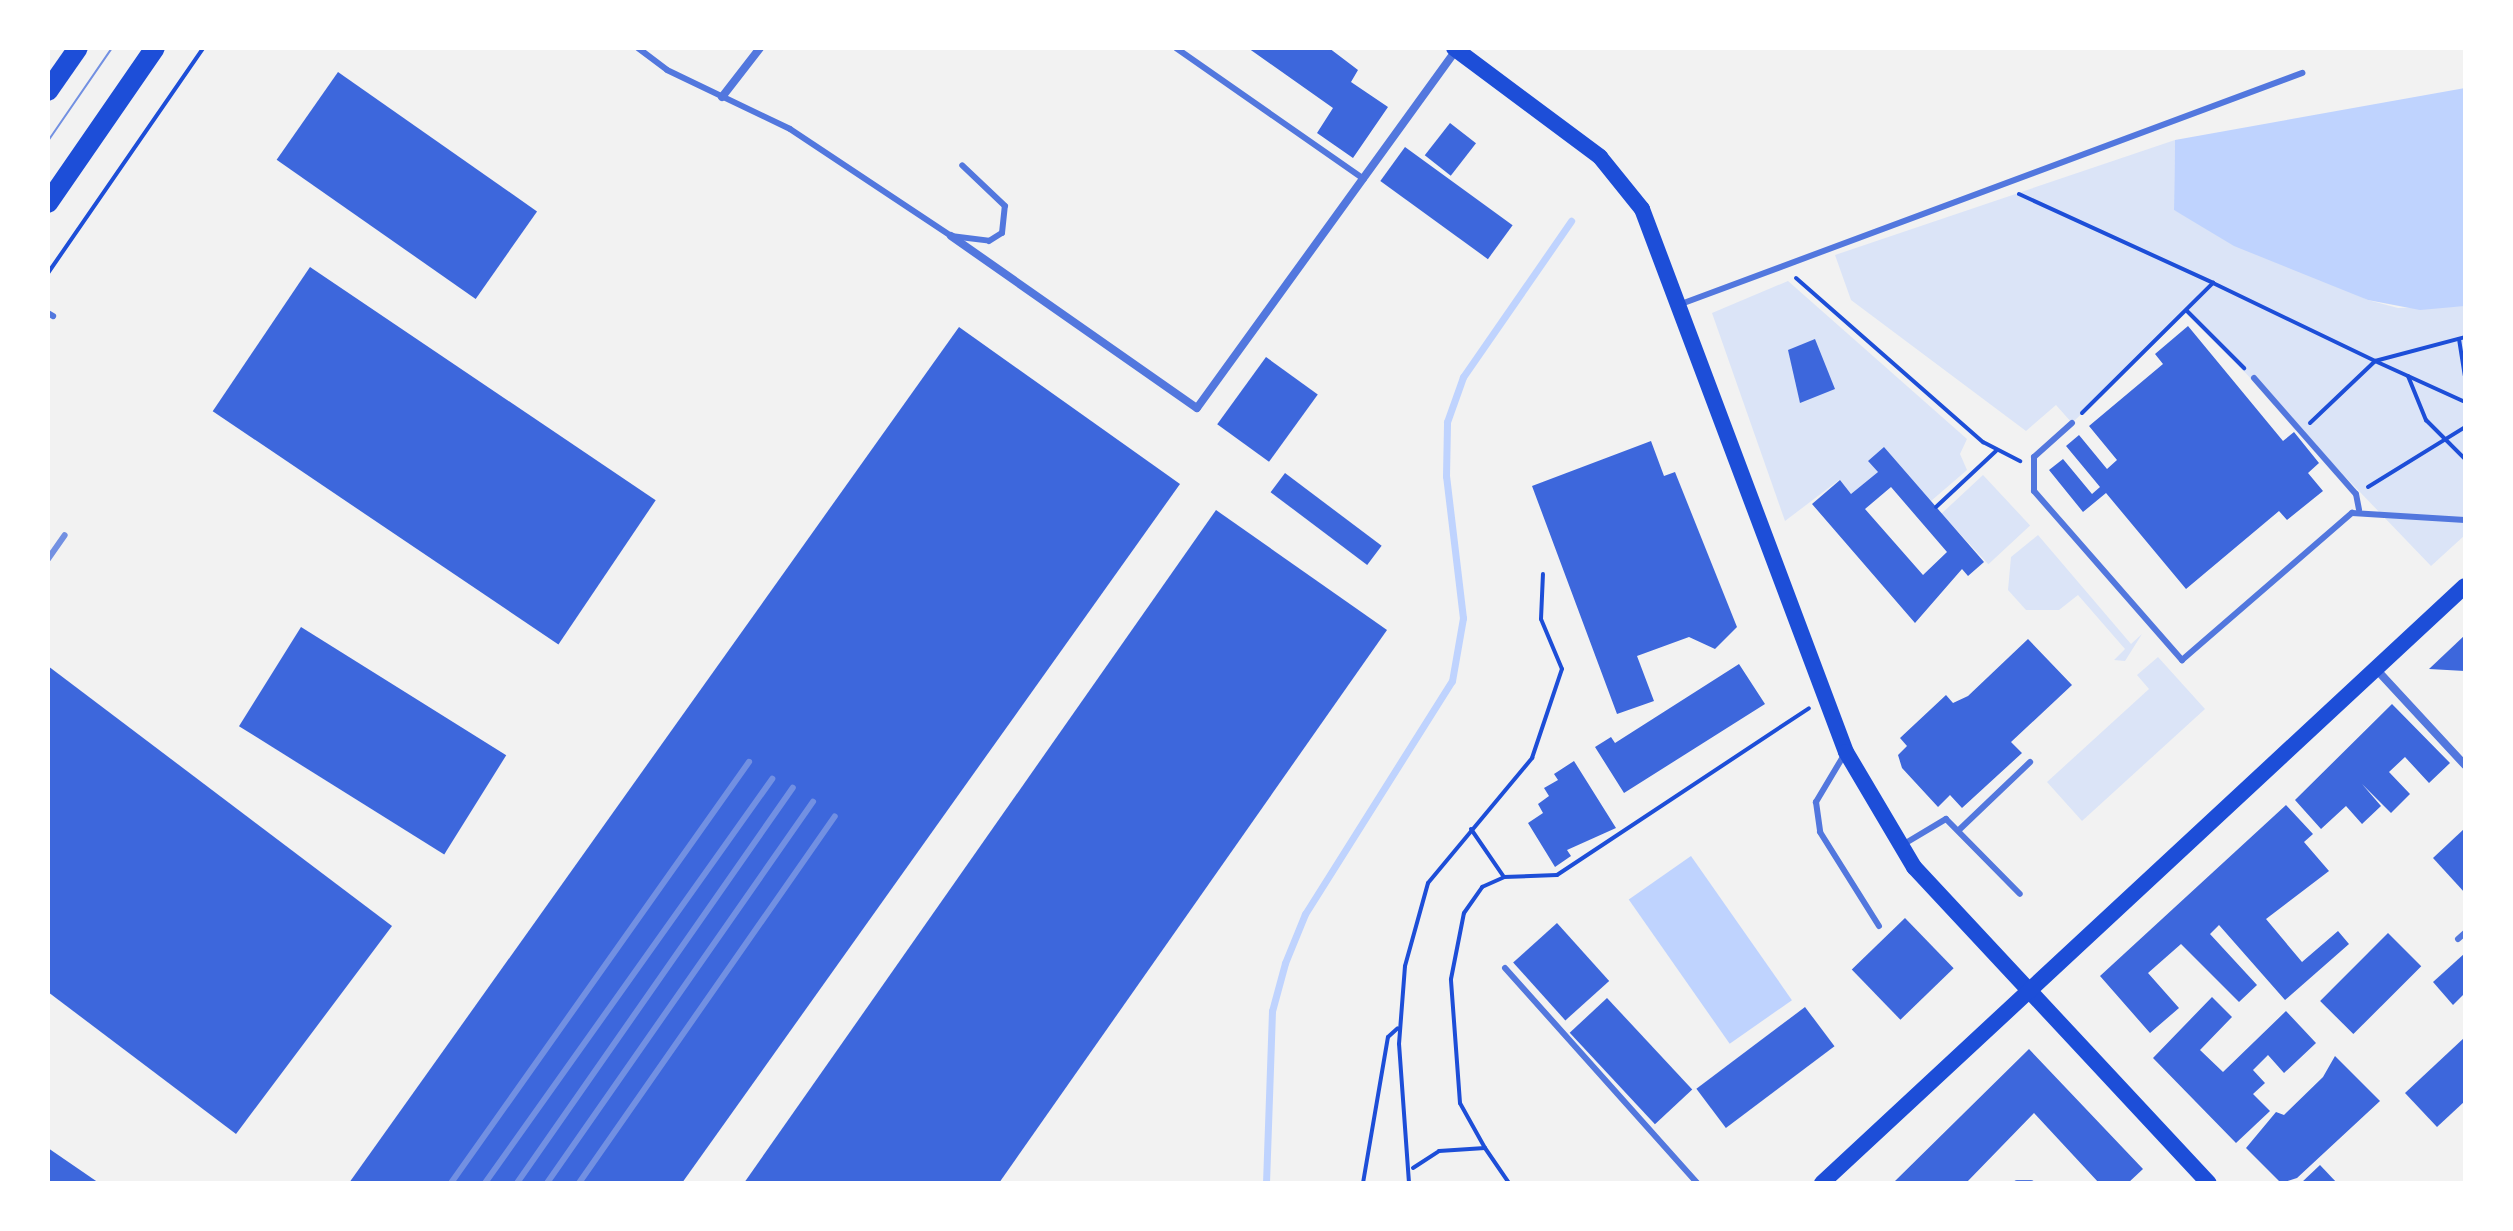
<!DOCTYPE html>
<html>
<head>
<meta charset="utf-8">
<style>
  body { margin:0 }
  #map { position:relative; width:2513px; height:1231px; overflow:hidden; background:#f2f2f2; font-family:Montserrat,sans-serif }
  div>[style] { position:absolute }
  [style*='--x'] { left:calc(var(--x)*1px); top:calc(var(--y)*1px); width:calc(var(--w)*1px); rotate:calc(var(--a)*1deg) }
  .green>* { inset:0; background:#dbe4f7; transform-origin:0 0 }
  .water>* { inset:0; background:#bfd3fe; transform-origin:0 0 }
  .stream>* { height:7px; margin:-3.5px; padding:0 3.5px; transform-origin:3.5px; border-radius:3.5px; background:#bfd3fe }
  .building>* { inset:0; background:#3d67dc; transform-origin:0 0 }
  .path>* { height:4px; margin:-2px; padding:0 2px; transform-origin:2px; border-radius:2px; background:#1d4ed8 }
  .service>* { height:6px; margin:-3px; padding:0 3px; transform-origin:3px; border-radius:3px; background:#5277de }
  .minor>* { height:8px; margin:-4px; padding:0 4px; transform-origin:4px; border-radius:4px; background:#5277de }
  .secondary>* { height:16px; margin:-8px; padding:0 8px; transform-origin:8px; border-radius:8px; background:#1d4ed8 }
  .primary>* { height:20px; margin:-10px; padding:0 10px; transform-origin:10px; border-radius:10px; background:#1d4ed8 }
  .tram>* { height:2px; margin:-1px; padding:0 1px; transform-origin:1px; border-radius:1px; background:#7290e2 }
  .rail>* { height:6px; margin:-3px; padding:0 3px; transform-origin:3px; border-radius:3px; background:#7290e2 }
  span { translate:-50% -50%; white-space:nowrap; text-align:center; line-height:1.15; -webkit-text-stroke:7px #fff; paint-order:stroke }
  .frame { position:absolute; inset:0; border:50px solid #fff; pointer-events:none }
</style>
</head>
<body>
<div id="map">
  <div class="green">
    <i style="clip-path:polygon(2175px 140px,2174px 210px,2368px 300px,2398px 308px,2465px 306px,2465px 535px,2431px 566px,2187px 312px,2072px 423px,2056px 405px,2026px 431px,1851px 300px,1835px 255px)"></i>
    <i style="clip-path:polygon(1788px 281px,1967px 439px,1960px 454px,1967px 470px,1931px 501px,1868px 461px,1878px 472px,1851px 494px,1839px 480px,1785px 521px,1712px 313px)"></i>
    <i style="left:1983px;top:475px;width:69px;height:57px;rotate:47deg"></i>
    <i style="clip-path:polygon(2038px 535px,2131px 644px,2142px 634px,2125px 661px,2114px 660px,2125px 649px,2078px 595px,2059px 610px,2026px 610px,2008px 590px,2011px 557px)"></i>
    <i style="clip-path:polygon(2158px 657px,2205px 709px,2082px 821px,2047px 782px,2149px 689px,2137px 675px)"></i>
  </div>
  <div class="water">
    <i style="clip-path:polygon(2465px 88px,2465px 306px,2420px 310px,2368px 300px,2234px 246px,2174px 210px,2175px 140px)"></i>
    <i style="left:1691px;top:856px;width:176px;height:76px;rotate:55deg"></i>
  </div>
  <div class="stream">
    <i style="--x:1266;--y:1183;--w:172;--a:-88"></i>
    <i style="--x:1272;--y:1011;--w:50;--a:-74.8"></i>
    <i style="--x:1285;--y:963;--w:53;--a:-67.8"></i>
    <i style="--x:1305;--y:914;--w:275;--a:-57.8"></i>
    <i style="--x:1452;--y:681;--w:64;--a:-80.1"></i>
    <i style="--x:1463;--y:618;--w:143;--a:-96.8"></i>
    <i style="--x:1446;--y:476;--w:54;--a:-88.9"></i>
    <i style="--x:1447;--y:422;--w:48;--a:-70.4"></i>
    <i style="--x:1463;--y:377;--w:190;--a:-55.3"></i>
  </div>
  <div class="building">
    <i style="clip-path:polygon(1248px 48px,1329px 48px,1358px 70px,1351px 82px,1388px 107px,1353px 158px,1317px 133px,1333px 108px)"></i>
    <i style="left:338px;top:72px;width:243px;height:107px;rotate:35deg"></i>
    <i style="left:1450px;top:123px;width:33px;height:41px;rotate:38deg"></i>
    <i style="left:1405px;top:147px;width:133px;height:42px;rotate:36deg"></i>
    <i style="left:310px;top:267px;width:417px;height:174px;rotate:34deg"></i>
    <i style="clip-path:polygon(2188px 326px,2283px 441px,2294px 432px,2319px 463px,2308px 473px,2323px 491px,2287px 520px,2279px 511px,2186px 589px,2106px 493px,2083px 512px,2049px 470px,2063px 459px,2092px 494px,2100px 487px,2066px 446px,2079px 435px,2107px 469px,2117px 460px,2089px 426px,2163px 364px,2155px 354px)"></i>
    <i style="clip-path:polygon(959px 327px,1180px 484px,682px 1183px,349px 1183px)"></i>
    <i style="clip-path:polygon(1815px 339px,1835px 389px,1800px 403px,1788px 350px)"></i>
    <i style="left:1266px;top:357px;width:64px;height:83px;rotate:36deg"></i>
    <i style="clip-path:polygon(1651px 441px,1664px 476px,1675px 472px,1737px 627px,1715px 649px,1689px 637px,1637px 656px,1654px 701px,1617px 714px,1532px 486px)"></i>
    <i style="clip-path:polygon(evenodd,1884px 447px,1984px 562px,1968px 576px,1962px 569px,1915px 623px,1812px 504px,1840px 480px,1851px 494px,1878px 472px,1868px 461px,1884px 447px,1891px 487px,1947px 552px,1923px 575px,1865px 509px,1891px 487px)"></i>
    <i style="left:1285px;top:473px;width:121px;height:24px;rotate:37deg"></i>
    <i style="clip-path:polygon(1216px 510px,1387px 630px,999px 1183px,744px 1183px)"></i>
    <i style="left:301px;top:627px;width:242px;height:117px;rotate:32deg"></i>
    <i style="clip-path:polygon(2465px 635px,2465px 671px,2429px 669px)"></i>
    <i style="clip-path:polygon(2028px 639px,2072px 685px,2011px 742px,2022px 753px,1962px 808px,1950px 795px,1938px 807px,1902px 768px,1898px 755px,1907px 746px,1900px 738px,1946px 695px,1953px 703px,1968px 696px)"></i>
    <i style="clip-path:polygon(1739px 664px,1765px 704px,1624px 793px,1595px 747px,1611px 737px,1615px 743px)"></i>
    <i style="clip-path:polygon(48px 666px,392px 926px,236px 1134px,48px 992px)"></i>
    <i style="clip-path:polygon(2392px 704px,2450px 763px,2429px 783px,2405px 757px,2389px 772px,2410px 794px,2391px 813px,2362px 784px,2381px 806px,2362px 824px,2346px 806px,2321px 829px,2295px 800px)"></i>
    <i style="clip-path:polygon(1574px 761px,1616px 828px,1567px 850px,1571px 856px,1555px 867px,1528px 823px,1543px 813px,1538px 804px,1549px 796px,1544px 788px,1558px 780px,1554px 774px)"></i>
    <i style="clip-path:polygon(2286px 805px,2313px 834px,2304px 842px,2329px 871px,2266px 919px,2302px 962px,2338px 931px,2349px 944px,2285px 1000px,2219px 925px,2210px 934px,2257px 985px,2239px 1002px,2181px 944px,2148px 973px,2179px 1008px,2150px 1033px,2100px 976px)"></i>
    <i style="clip-path:polygon(2465px 828px,2465px 893px,2433px 858px)"></i>
    <i style="left:1905px;top:918px;width:70px;height:74px;rotate:46deg"></i>
    <i style="left:1557px;top:923px;width:78px;height:59px;rotate:48deg"></i>
    <i style="left:2388px;top:933px;width:47px;height:96px;rotate:45deg"></i>
    <i style="clip-path:polygon(2465px 953px,2465px 993px,2453px 1005px,2433px 982px)"></i>
    <i style="clip-path:polygon(2212px 997px,2232px 1017px,2200px 1050px,2223px 1072px,2286px 1011px,2316px 1043px,2284px 1073px,2268px 1055px,2253px 1070px,2265px 1083px,2253px 1094px,2270px 1111px,2236px 1143px,2153px 1058px)"></i>
    <i style="left:1607px;top:998px;width:125px;height:51px;rotate:47deg"></i>
    <i style="left:1805px;top:1007px;width:49px;height:136px;rotate:53deg"></i>
    <i style="clip-path:polygon(2465px 1037px,2465px 1101px,2437px 1127px,2405px 1093px)"></i>
    <i style="clip-path:polygon(2029px 1049px,2143px 1169px,2128px 1183px,2099px 1183px,2034px 1113px,1966px 1183px,1893px 1183px)"></i>
    <i style="clip-path:polygon(2335px 1056px,2380px 1101px,2297px 1178px,2281px 1183px,2246px 1148px,2276px 1112px,2284px 1115px,2323px 1077px)"></i>
    <i style="clip-path:polygon(48px 1148px,99px 1183px,48px 1183px)"></i>
    <i style="clip-path:polygon(2320px 1165px,2337px 1183px,2301px 1183px)"></i>
  </div>
  <div class="path">
    <i style="--x:2019;--y:194;--w:213;--a:24.6"></i>
    <i style="--x:48;--y:273;--w:273;--a:-55.4"></i>
    <i style="--x:1796;--y:278;--w:249;--a:41.3"></i>
    <i style="--x:1983;--y:442;--w:42;--a:27.2"></i>
    <i style="--x:2187;--y:311;--w:81;--a:45"></i>
    <i style="--x:2459;--y:339;--w:37;--a:81"></i>
    <i style="--x:2408;--y:376;--w:48;--a:67.8"></i>
    <i style="--x:2426;--y:420;--w:55;--a:45"></i>
    <i style="--x:2082;--y:413;--w:185;--a:-44.8"></i>
    <i style="--x:2213;--y:283;--w:180;--a:25.7"></i>
    <i style="--x:2375;--y:361;--w:93;--a:-14.9"></i>
    <i style="--x:2310;--y:423;--w:90;--a:-43.6"></i>
    <i style="--x:2375;--y:361;--w:99;--a:24.5"></i>
    <i style="--x:2368;--y:487;--w:114;--a:-31.7"></i>
    <i style="--x:1936;--y:507;--w:82;--a:-43"></i>
    <i style="--x:1471;--y:829;--w:58;--a:55.5"></i>
    <i style="--x:1504;--y:877;--w:53;--a:-2.2"></i>
    <i style="--x:1557;--y:875;--w:302;--a:-33.5"></i>
    <i style="--x:1485;--y:1148;--w:42;--a:55.6"></i>
    <i style="--x:1413;--y:1168;--w:31;--a:-33"></i>
    <i style="--x:1439;--y:1151;--w:46;--a:-3.7"></i>
    <i style="--x:1485;--y:1148;--w:51;--a:-119.1"></i>
    <i style="--x:1460;--y:1103;--w:124;--a:-94.2"></i>
    <i style="--x:1451;--y:979;--w:67;--a:-78.9"></i>
    <i style="--x:1464;--y:913;--w:32;--a:-55"></i>
    <i style="--x:1482;--y:887;--w:24;--a:-24"></i>
    <i style="--x:1363;--y:1183;--w:148;--a:-80.3"></i>
    <i style="--x:1388;--y:1037;--w:13;--a:-42"></i>
    <i style="--x:1409;--y:1183;--w:139;--a:-94.1"></i>
    <i style="--x:1399;--y:1044;--w:78;--a:-85.6"></i>
    <i style="--x:1405;--y:966;--w:86;--a:-74.5"></i>
    <i style="--x:1428;--y:883;--w:163;--a:-50.2"></i>
    <i style="--x:1532;--y:758;--w:94;--a:-71.4"></i>
    <i style="--x:1562;--y:669;--w:54;--a:-112.8"></i>
    <i style="--x:1541;--y:619;--w:45;--a:-87.5"></i>
  </div>
  <div class="service">
    <i style="--x:638;--y:48;--w:36;--a:37"></i>
    <i style="--x:667;--y:70;--w:136;--a:25.6"></i>
    <i style="--x:790;--y:129;--w:193;--a:33.6"></i>
    <i style="--x:951;--y:236;--w:38;--a:7"></i>
    <i style="--x:989;--y:241;--w:15;--a:-32"></i>
    <i style="--x:1002;--y:233;--w:27;--a:-84"></i>
    <i style="--x:1005;--y:206;--w:59;--a:-136.4"></i>
    <i style="--x:1176;--y:48;--w:229;--a:34.9"></i>
    <i style="--x:1681;--y:304;--w:663;--a:-20.4"></i>
    <i style="--x:48;--y:313;--w:6;--a:31"></i>
    <i style="--x:2254;--y:378;--w:154;--a:48.7"></i>
    <i style="--x:2356;--y:494;--w:16;--a:79"></i>
    <i style="--x:2072;--y:423;--w:51;--a:138.2"></i>
    <i style="--x:2034;--y:457;--w:34;--a:90"></i>
    <i style="--x:2034;--y:491;--w:225;--a:48.8"></i>
    <i style="--x:2182;--y:660;--w:225;--a:-40.9"></i>
    <i style="--x:2352;--y:513;--w:113;--a:3.5"></i>
    <i style="--x:1844;--y:755;--w:55;--a:120.8"></i>
    <i style="--x:1816;--y:802;--w:30;--a:82"></i>
    <i style="--x:1820;--y:832;--w:111;--a:57.9"></i>
    <i style="--x:1960;--y:829;--w:97;--a:-43.7"></i>
    <i style="--x:1904;--y:844;--w:49;--a:-30.8"></i>
    <i style="--x:1946;--y:819;--w:105;--a:45.4"></i>
    <i style="--x:2458;--y:939;--w:9;--a:-41"></i>
    <i style="--x:1505;--y:968;--w:288;--a:48.2"></i>
    <i style="--x:2017;--y:1183;--w:14;--a:0"></i>
  </div>
  <div class="minor">
    <i style="--x:722;--y:97;--w:62;--a:-52.2"></i>
    <i style="--x:951;--y:236;--w:300;--a:35"></i>
    <i style="--x:1197;--y:408;--w:442;--a:-54.1"></i>
    <i style="--x:2376;--y:669;--w:131;--a:47.2"></i>
  </div>
  <div class="secondary">
    <i style="--x:1454;--y:48;--w:182;--a:36.7"></i>
    <i style="--x:1600;--y:157;--w:67;--a:51.1"></i>
    <i style="--x:1642;--y:209;--w:580;--a:69.41"></i>
    <i style="--x:1846;--y:752;--w:134;--a:59.4"></i>
    <i style="--x:1914;--y:867;--w:432;--a:47"></i>
    <i style="--x:1822;--y:1183;--w:877;--a:-42.88"></i>
  </div>
  <div class="primary">
    <i style="--x:48;--y:91;--w:52;--a:-55.1"></i>
    <i style="--x:48;--y:203;--w:188;--a:-55.4"></i>
  </div>
  <div class="tram">
    <i style="--x:48;--y:141;--w:113;--a:-55.5"></i>
  </div>
  <div class="rail">
    <i style="--x:48;--y:559;--w:29;--a:-55"></i>
    <i style="--x:451;--y:1183;--w:516;--a:-54.71"></i>
    <i style="--x:485;--y:1183;--w:496;--a:-54.6"></i>
    <i style="--x:517;--y:1183;--w:482;--a:-55.1"></i>
    <i style="--x:547;--y:1183;--w:465;--a:-55.1"></i>
    <i style="--x:579;--y:1183;--w:447;--a:-55.1"></i>
  </div>
  <div class="frame"></div>
</div>
</body>
</html>
